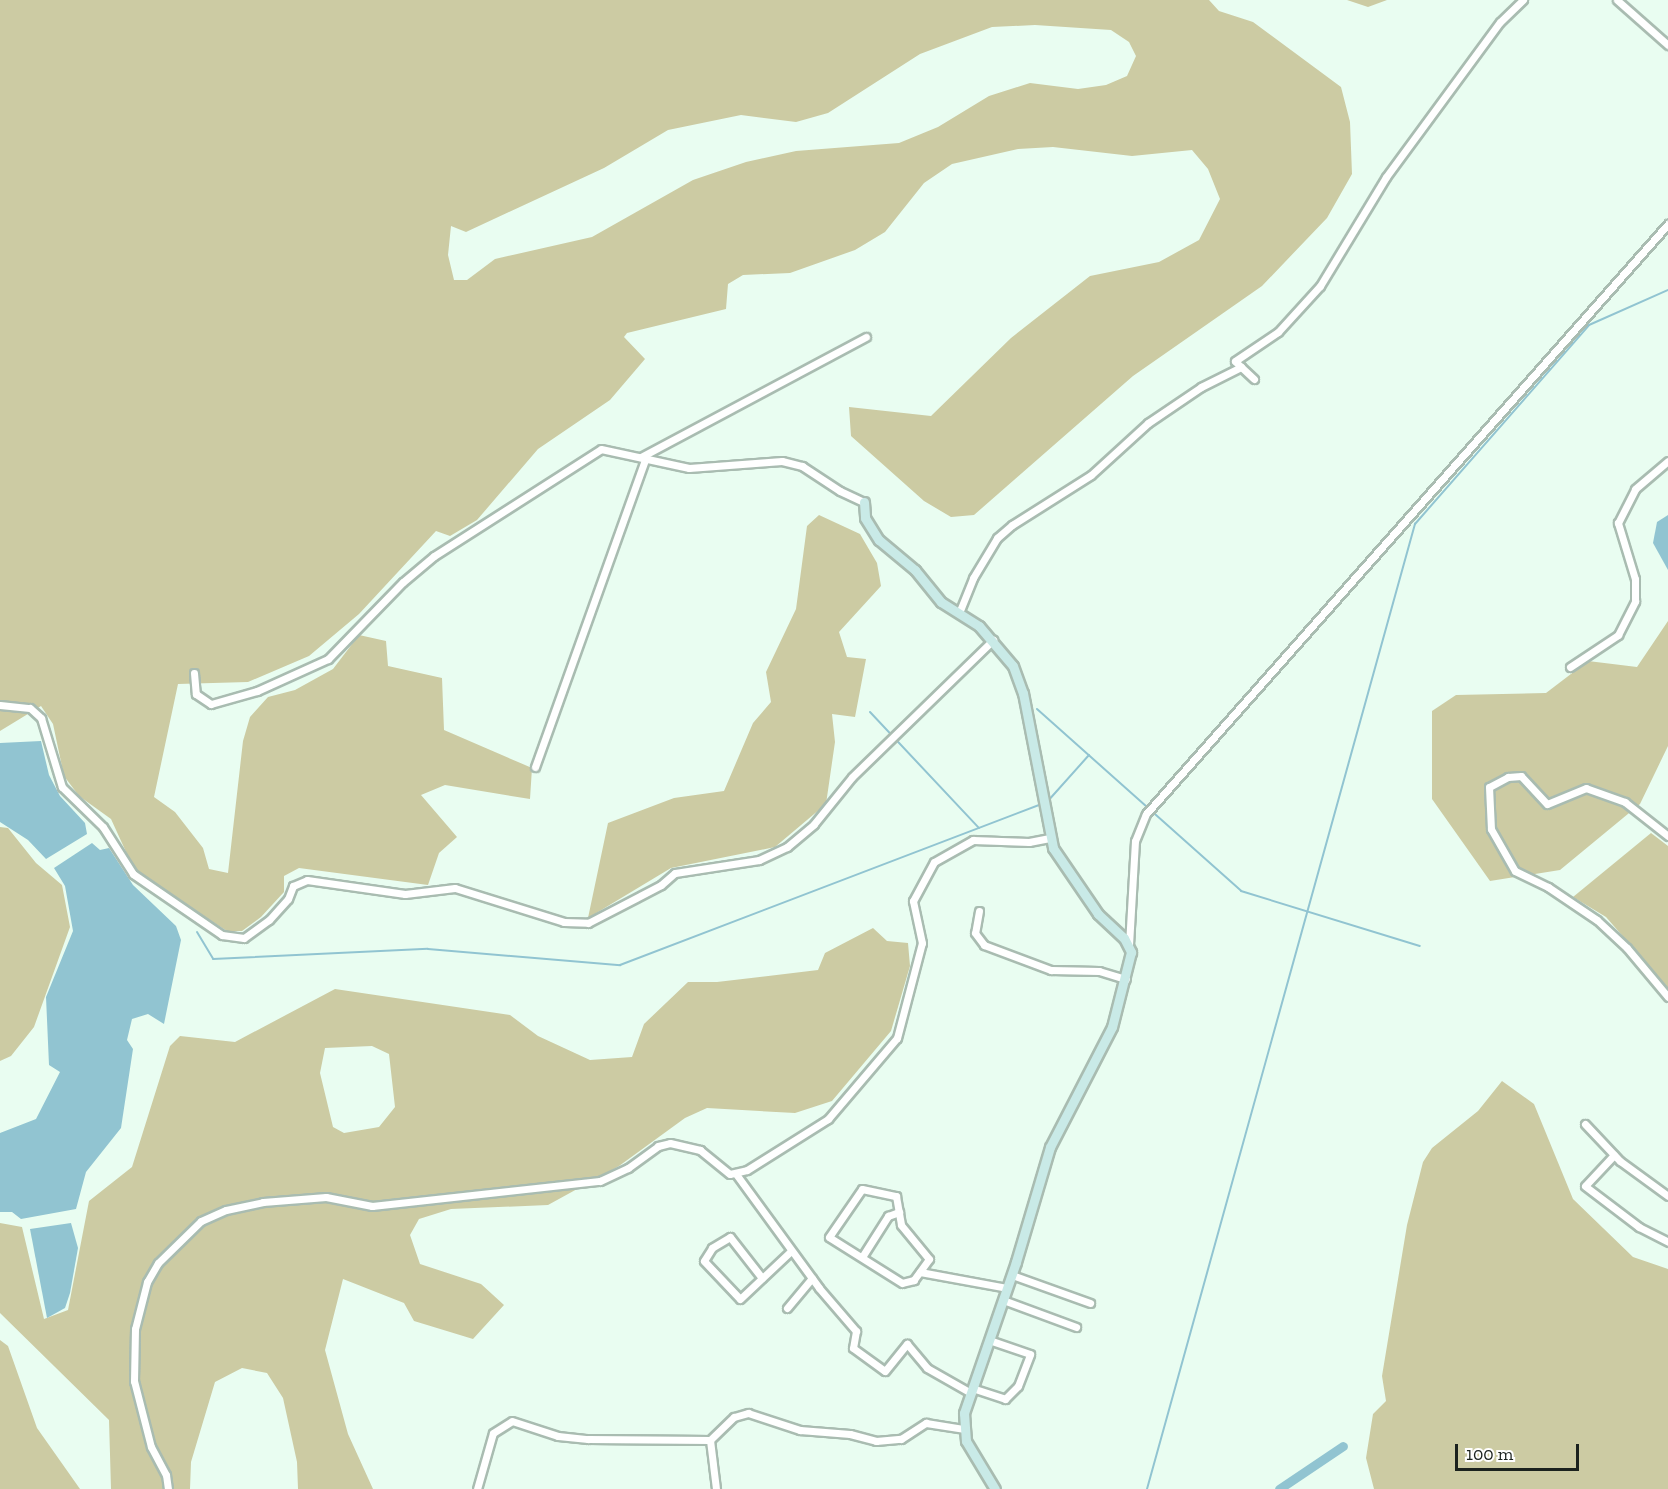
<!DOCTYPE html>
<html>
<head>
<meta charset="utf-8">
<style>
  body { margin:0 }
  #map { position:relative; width:1668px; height:1489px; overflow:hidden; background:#e9fdf1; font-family:"Zilla Slab",serif }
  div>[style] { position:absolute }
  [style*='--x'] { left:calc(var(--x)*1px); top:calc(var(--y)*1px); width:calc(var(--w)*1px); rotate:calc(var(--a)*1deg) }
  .green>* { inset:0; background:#cccba3 }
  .water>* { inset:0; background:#91c4d1 }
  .stream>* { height:2px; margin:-1px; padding:0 1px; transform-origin:1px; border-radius:1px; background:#91c4d1 }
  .canal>* { height:9px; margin:-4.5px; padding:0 4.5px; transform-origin:4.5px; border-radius:4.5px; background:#91c4d1 }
  .roads { filter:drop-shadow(2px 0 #a9bcb1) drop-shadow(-2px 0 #a9bcb1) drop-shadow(0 2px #a9bcb1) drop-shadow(0 -2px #a9bcb1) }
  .street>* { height:7px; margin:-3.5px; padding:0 3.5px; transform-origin:3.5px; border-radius:3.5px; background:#fff }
  .secondary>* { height:9px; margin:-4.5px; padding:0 4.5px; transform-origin:4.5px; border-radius:4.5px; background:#c9eae7 }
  span { translate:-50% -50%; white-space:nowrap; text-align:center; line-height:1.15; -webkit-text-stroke:6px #fff; paint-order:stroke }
  .scale { position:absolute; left:1455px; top:1444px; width:124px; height:27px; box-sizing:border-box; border:3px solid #1b221e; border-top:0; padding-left:8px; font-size:18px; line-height:21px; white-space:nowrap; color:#1b221e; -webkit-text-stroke:4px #fff; paint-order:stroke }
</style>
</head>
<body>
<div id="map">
  <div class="green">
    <i style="clip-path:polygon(evenodd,0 0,1209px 0,1219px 11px,1253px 22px,1341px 87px,1350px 122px,1352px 174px,1327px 218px,1262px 286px,1133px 376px,974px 515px,951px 517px,924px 501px,851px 436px,849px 407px,931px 416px,1011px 338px,1090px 276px,1159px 262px,1199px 240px,1220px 199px,1208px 169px,1192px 150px,1132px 156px,1053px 147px,1018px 149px,952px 164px,924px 183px,885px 232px,855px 250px,790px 273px,743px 275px,728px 284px,726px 309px,627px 333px,624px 337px,645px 359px,610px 400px,538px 449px,477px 520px,450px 536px,436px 531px,359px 614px,309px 656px,248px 682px,178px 684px,154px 797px,175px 812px,203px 848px,209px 869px,228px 873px,243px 741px,250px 717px,268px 697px,295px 690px,333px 669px,359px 635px,386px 641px,388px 666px,442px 678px,444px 730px,532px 768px,530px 799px,445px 785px,421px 795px,457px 837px,439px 853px,428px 885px,299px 868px,284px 876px,284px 892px,261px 917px,242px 931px,227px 931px,146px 879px,132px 865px,111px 819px,79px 796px,64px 776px,53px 724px,41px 706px,0 731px,0 0,1035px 25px,1111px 30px,1129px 42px,1136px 56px,1127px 76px,1106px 85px,1078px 89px,1030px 83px,989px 96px,938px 127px,899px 143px,796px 151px,746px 162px,693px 180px,592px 237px,495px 259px,467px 280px,454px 280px,448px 255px,451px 226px,466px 232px,604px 168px,668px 130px,741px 115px,796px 122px,828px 113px,920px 54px,992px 27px,1035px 25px)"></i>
    <i style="clip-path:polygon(1347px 0,1387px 0,1368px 7px)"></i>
    <i style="clip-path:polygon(819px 515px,860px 534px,877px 563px,881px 586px,839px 632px,847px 657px,866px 659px,855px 717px,832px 714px,835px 742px,826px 804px,775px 847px,671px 868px,588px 918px,608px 823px,674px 798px,724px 791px,753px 723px,771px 702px,766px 672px,796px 609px,807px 526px)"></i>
    <i style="clip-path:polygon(1668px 621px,1668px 746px,1640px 804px,1560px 870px,1490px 881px,1432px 799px,1432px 711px,1456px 695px,1546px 693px,1588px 661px,1637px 667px)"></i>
    <i style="clip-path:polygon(0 827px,8px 828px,36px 863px,62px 885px,70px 927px,34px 1027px,11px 1056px,0 1061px)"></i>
    <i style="clip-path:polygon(1651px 833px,1668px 846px,1668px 988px,1606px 917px,1573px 897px)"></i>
    <i style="clip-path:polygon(evenodd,873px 928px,887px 941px,908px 943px,910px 966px,891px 1031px,832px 1101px,795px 1113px,707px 1108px,685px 1118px,619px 1166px,548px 1205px,451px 1209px,419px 1219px,410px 1235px,420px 1264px,481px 1284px,504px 1305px,473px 1339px,414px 1321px,404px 1303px,343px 1279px,325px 1350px,348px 1434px,373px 1489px,298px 1489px,297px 1462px,283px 1398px,267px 1373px,242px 1368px,215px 1382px,191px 1462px,190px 1489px,111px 1489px,109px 1420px,0 1313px,0 1223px,22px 1227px,44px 1319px,68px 1310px,89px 1201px,132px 1167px,170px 1046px,180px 1036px,235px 1042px,335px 989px,510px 1015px,538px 1036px,590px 1060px,632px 1057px,644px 1024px,688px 982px,717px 982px,818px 970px,825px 953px,873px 928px,372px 1046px,389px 1054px,395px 1107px,379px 1127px,344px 1133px,333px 1127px,320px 1073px,325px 1048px,372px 1046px)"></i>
    <i style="clip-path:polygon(1502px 1081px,1534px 1104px,1573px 1199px,1633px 1257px,1668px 1269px,1668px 1489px,1374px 1489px,1366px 1458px,1373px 1414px,1386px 1401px,1382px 1376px,1407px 1225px,1423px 1162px,1432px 1148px,1478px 1111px)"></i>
    <i style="clip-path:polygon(0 1340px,8px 1346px,37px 1428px,80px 1489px,0 1489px)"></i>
  </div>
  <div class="water">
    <i style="clip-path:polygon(1668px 515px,1668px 570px,1653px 543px,1657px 522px)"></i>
    <i style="clip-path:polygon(41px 741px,49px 775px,60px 796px,85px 823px,87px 834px,46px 859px,28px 840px,0 822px,0 743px)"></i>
    <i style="clip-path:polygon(92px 843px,100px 850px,109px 848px,133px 885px,176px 926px,181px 940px,164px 1024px,148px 1014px,132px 1019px,127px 1040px,133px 1049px,121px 1128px,86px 1172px,76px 1209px,21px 1219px,12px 1212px,0 1212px,0 1133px,36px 1119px,60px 1072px,49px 1065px,46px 997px,73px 931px,65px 886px,54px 868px)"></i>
    <i style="clip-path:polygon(71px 1223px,78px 1248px,70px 1293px,65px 1308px,47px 1318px,30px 1229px)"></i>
  </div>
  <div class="stream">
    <i style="--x:1037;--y:709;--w:273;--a:41.7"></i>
    <i style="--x:1241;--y:891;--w:187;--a:17.1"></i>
    <i style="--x:870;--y:712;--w:159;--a:46.8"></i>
    <i style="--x:1047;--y:802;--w:63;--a:-48.2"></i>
    <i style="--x:197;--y:932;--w:31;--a:59"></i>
    <i style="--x:213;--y:959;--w:215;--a:-2.7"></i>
    <i style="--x:428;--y:949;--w:193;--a:4.8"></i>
    <i style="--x:620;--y:965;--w:452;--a:-20.9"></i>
    <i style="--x:1147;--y:1489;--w:1002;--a:-74.48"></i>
    <i style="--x:1415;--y:524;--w:264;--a:-48.8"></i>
    <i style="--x:1589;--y:325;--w:86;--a:-23.9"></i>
  </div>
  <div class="canal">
    <i style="--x:1279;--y:1489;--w:77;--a:-33.9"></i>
  </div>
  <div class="roads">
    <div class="street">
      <i style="--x:1617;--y:0;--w:68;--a:41.4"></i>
      <i style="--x:1254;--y:379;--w:26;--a:-137"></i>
      <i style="--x:1235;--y:361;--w:52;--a:-34"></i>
      <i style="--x:1278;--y:332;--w:62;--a:-47.6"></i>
      <i style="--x:1320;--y:286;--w:127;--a:-58.8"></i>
      <i style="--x:1386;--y:177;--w:192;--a:-53.7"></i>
      <i style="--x:1500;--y:22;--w:32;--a:-44"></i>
      <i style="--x:641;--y:457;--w:255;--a:-28.1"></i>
      <i style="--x:959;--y:613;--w:38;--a:-68"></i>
      <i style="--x:973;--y:578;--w:47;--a:-59"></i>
      <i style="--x:997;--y:538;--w:20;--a:-41"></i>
      <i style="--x:1012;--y:525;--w:93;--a:-32.3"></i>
      <i style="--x:1091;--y:475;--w:77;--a:-42.4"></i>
      <i style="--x:1148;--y:423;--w:64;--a:-34.2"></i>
      <i style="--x:1201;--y:387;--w:45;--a:-26.6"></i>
      <i style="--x:1570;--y:667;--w:58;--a:-33.7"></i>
      <i style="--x:1618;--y:635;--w:38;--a:-63"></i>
      <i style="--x:1635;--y:601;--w:22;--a:-90"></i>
      <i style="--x:1635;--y:579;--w:59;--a:-106.9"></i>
      <i style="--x:1618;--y:523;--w:38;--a:-63"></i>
      <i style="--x:1635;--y:489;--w:43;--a:-40.3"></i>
      <i style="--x:194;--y:673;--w:21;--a:85"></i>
      <i style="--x:196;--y:694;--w:18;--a:34"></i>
      <i style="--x:211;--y:704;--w:48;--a:-15.8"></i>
      <i style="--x:257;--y:691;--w:78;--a:-24.3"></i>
      <i style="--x:328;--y:659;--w:107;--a:-45.8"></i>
      <i style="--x:403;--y:582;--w:40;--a:-40"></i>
      <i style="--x:434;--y:556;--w:198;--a:-32.6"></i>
      <i style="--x:601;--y:449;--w:90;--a:12.2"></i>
      <i style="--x:689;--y:468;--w:93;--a:-4.3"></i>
      <i style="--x:782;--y:461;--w:21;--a:14"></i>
      <i style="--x:802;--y:466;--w:45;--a:33.3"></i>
      <i style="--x:840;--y:491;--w:26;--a:25"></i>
      <i style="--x:0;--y:705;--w:30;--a:6"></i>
      <i style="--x:30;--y:708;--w:15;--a:42"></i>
      <i style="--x:41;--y:718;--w:72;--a:73.1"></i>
      <i style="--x:62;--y:787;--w:57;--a:44.3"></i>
      <i style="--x:103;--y:827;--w:56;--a:57.4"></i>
      <i style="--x:133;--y:874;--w:108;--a:34.4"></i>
      <i style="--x:222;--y:935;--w:22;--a:8"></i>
      <i style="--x:244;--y:938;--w:31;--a:-36"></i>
      <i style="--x:269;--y:920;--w:28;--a:-48"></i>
      <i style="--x:288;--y:899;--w:14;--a:-69"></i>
      <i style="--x:293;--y:886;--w:15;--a:-23"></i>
      <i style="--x:307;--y:880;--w:99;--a:8.1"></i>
      <i style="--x:405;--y:894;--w:50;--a:-6.8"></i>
      <i style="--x:455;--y:888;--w:114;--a:17.3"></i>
      <i style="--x:564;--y:922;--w:24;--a:2"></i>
      <i style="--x:588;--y:923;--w:82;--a:-27.5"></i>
      <i style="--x:661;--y:885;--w:18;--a:-41"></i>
      <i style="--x:675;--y:873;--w:85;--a:-8.8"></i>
      <i style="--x:759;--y:860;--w:31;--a:-25"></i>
      <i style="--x:787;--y:847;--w:35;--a:-40"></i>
      <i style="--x:814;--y:824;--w:60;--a:-51"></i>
      <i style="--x:852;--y:777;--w:197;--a:-44.2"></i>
      <i style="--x:535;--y:767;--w:329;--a:-70.3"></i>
      <i style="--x:1668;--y:836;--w:55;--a:-141.7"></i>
      <i style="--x:1625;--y:802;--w:41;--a:-160.3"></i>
      <i style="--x:1586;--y:788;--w:42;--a:157.7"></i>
      <i style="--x:1547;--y:804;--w:38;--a:-133"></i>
      <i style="--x:1521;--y:776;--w:13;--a:176"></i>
      <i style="--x:1508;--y:777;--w:21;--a:152"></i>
      <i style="--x:1489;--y:787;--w:42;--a:87.3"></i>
      <i style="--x:1491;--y:829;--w:48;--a:60.3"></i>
      <i style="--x:1515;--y:871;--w:37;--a:26"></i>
      <i style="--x:1548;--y:887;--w:59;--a:34"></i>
      <i style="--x:1597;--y:920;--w:41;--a:43"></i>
      <i style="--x:1627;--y:948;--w:64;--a:50.1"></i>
      <i style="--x:979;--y:911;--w:22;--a:100"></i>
      <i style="--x:975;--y:933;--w:15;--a:53"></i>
      <i style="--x:984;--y:945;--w:72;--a:20.5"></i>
      <i style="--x:1051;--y:970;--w:48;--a:1.2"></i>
      <i style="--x:1099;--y:971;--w:28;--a:17"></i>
      <i style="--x:1129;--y:945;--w:104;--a:-86.7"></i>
      <i style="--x:1135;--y:841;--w:29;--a:-68"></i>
      <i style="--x:1146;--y:814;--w:788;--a:-48.5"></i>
      <i style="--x:1585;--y:1124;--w:51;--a:46.6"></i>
      <i style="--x:1620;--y:1161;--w:59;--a:36.1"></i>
      <i style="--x:1614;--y:1155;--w:42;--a:133.1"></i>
      <i style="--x:1585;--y:1186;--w:68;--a:37.2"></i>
      <i style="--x:1639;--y:1227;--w:33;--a:27"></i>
      <i style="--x:736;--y:1174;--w:141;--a:53.9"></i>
      <i style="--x:819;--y:1288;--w:57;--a:49.3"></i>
      <i style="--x:856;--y:1331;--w:17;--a:100"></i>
      <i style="--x:853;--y:1348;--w:39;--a:36"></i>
      <i style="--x:885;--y:1371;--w:35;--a:-51"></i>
      <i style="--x:907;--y:1344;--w:31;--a:50"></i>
      <i style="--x:927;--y:1368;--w:51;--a:29.6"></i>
      <i style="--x:862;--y:1189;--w:35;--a:12"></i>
      <i style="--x:896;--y:1196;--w:29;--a:80"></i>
      <i style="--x:901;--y:1225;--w:44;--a:50.5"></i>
      <i style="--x:929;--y:1259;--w:26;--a:126"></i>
      <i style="--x:914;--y:1280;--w:12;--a:166"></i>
      <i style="--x:902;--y:1283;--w:86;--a:-147.8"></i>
      <i style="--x:829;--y:1237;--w:58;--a:-55.5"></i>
      <i style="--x:862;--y:1257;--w:49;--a:-57.6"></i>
      <i style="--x:888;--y:1216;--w:12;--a:-20"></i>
      <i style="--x:920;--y:1272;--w:88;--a:10.4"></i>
      <i style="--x:1012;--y:1275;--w:83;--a:19.7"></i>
      <i style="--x:762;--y:1278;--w:52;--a:-128"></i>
      <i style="--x:730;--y:1237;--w:21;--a:149"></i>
      <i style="--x:712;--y:1248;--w:15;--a:122"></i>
      <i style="--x:704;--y:1261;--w:52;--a:46.5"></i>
      <i style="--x:740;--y:1299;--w:70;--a:-43.3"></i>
      <i style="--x:1003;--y:1300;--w:78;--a:20.3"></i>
      <i style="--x:787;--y:1308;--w:39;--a:-50"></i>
      <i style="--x:972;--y:1388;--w:35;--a:18"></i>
      <i style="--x:1005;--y:1399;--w:18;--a:-45"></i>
      <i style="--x:1018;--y:1386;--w:34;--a:-69"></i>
      <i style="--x:1030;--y:1354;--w:43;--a:-161.1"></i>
      <i style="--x:710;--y:1440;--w:49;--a:83"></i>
      <i style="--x:168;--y:1489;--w:14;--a:-98"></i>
      <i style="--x:166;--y:1475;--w:32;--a:-118"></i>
      <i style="--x:151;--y:1447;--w:68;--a:-104.4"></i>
      <i style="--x:134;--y:1381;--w:52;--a:-88.9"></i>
      <i style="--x:135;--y:1329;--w:49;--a:-75.7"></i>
      <i style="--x:147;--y:1282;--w:22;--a:-60"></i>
      <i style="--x:158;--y:1263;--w:60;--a:-44.3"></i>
      <i style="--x:201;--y:1221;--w:27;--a:-24"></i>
      <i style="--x:226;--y:1210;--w:38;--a:-12"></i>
      <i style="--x:263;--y:1202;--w:63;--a:-4.5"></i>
      <i style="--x:326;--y:1197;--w:47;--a:11.1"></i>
      <i style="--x:372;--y:1206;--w:229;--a:-6.3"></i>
      <i style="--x:600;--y:1181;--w:31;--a:-25"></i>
      <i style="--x:628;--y:1168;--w:37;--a:-36"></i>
      <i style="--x:658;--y:1146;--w:12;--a:-14"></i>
      <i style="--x:670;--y:1143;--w:31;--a:13"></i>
      <i style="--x:700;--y:1150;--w:38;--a:39"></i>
      <i style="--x:730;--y:1174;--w:17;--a:-13"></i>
      <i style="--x:747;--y:1170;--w:96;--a:-32.2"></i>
      <i style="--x:828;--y:1119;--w:106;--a:-49.6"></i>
      <i style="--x:897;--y:1038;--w:98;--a:-75.3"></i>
      <i style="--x:922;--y:943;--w:43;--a:-102.1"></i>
      <i style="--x:913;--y:901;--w:44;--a:-61.7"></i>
      <i style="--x:934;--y:862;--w:45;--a:-29.4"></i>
      <i style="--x:973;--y:840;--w:56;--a:2"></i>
      <i style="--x:1029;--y:842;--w:21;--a:-11"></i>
      <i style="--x:477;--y:1489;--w:58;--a:-74.1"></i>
      <i style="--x:493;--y:1433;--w:22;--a:-32"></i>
      <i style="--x:512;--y:1421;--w:48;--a:18.1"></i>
      <i style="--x:558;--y:1436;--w:30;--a:6"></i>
      <i style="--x:588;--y:1439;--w:122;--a:0.5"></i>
      <i style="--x:710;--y:1440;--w:33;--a:-44"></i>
      <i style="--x:734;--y:1417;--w:15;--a:-16"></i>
      <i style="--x:748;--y:1413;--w:55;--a:18.1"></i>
      <i style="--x:800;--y:1430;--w:50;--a:4.6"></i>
      <i style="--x:850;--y:1434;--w:27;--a:15"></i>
      <i style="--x:876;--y:1441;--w:25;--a:-5"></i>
      <i style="--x:901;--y:1439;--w:30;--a:-33"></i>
      <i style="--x:926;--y:1423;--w:36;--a:9"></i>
    </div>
    <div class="secondary">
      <i style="--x:864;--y:502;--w:16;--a:86"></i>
      <i style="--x:865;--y:518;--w:26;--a:58"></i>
      <i style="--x:879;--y:540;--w:47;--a:39.8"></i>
      <i style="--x:915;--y:570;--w:41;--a:50.9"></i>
      <i style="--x:941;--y:602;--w:45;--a:32.3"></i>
      <i style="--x:979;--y:626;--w:52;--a:49.6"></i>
      <i style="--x:1013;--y:666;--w:29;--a:70"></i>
      <i style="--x:1023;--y:693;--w:158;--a:79"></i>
      <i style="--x:1053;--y:848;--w:80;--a:55.7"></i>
      <i style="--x:1098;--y:914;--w:35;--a:43"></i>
      <i style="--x:1124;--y:938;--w:16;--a:63"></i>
      <i style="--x:1131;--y:952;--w:77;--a:104.2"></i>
      <i style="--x:1112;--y:1027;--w:135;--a:117.3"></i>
      <i style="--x:1050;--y:1147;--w:120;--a:106.5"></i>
      <i style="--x:1016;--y:1262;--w:160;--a:109"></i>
      <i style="--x:964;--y:1413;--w:28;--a:86"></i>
      <i style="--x:966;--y:1441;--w:56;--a:58.9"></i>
    </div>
  </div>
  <div class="scale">100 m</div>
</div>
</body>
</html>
